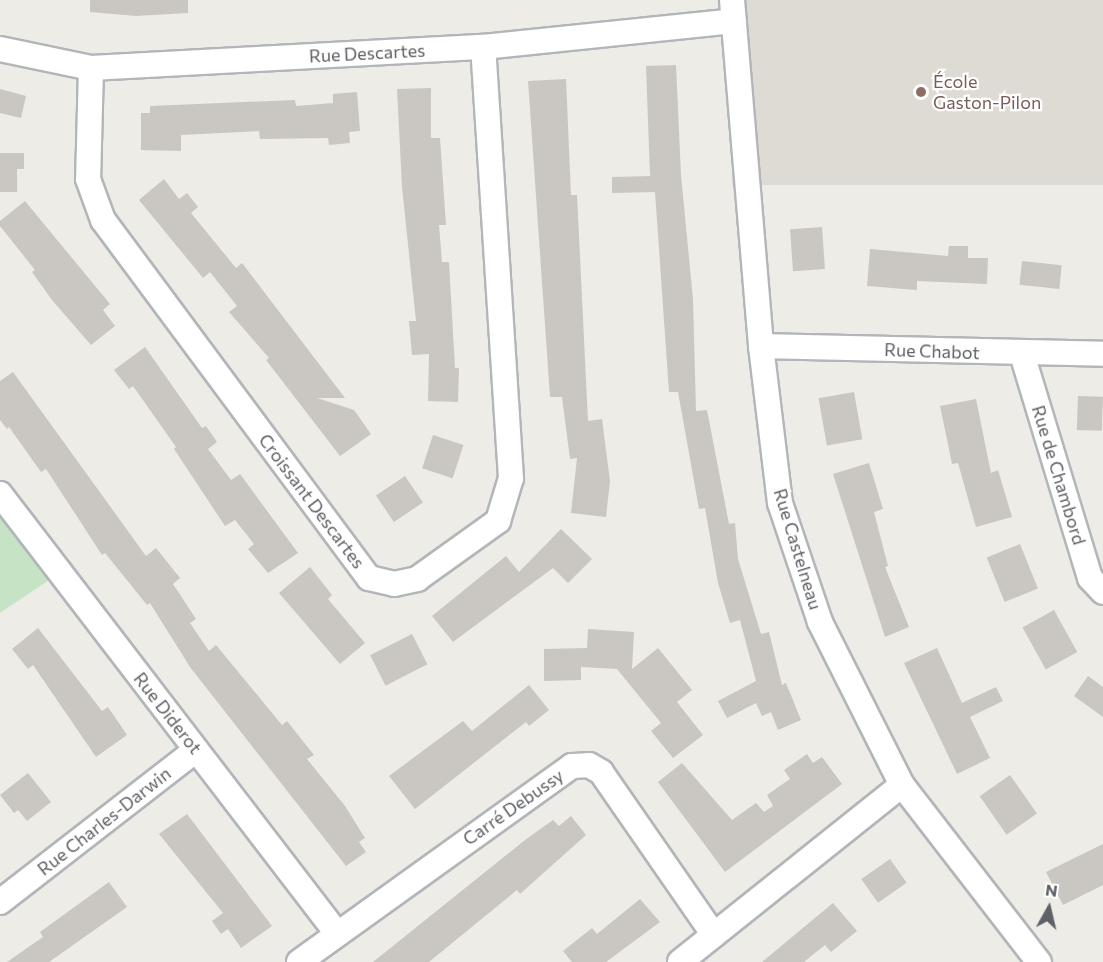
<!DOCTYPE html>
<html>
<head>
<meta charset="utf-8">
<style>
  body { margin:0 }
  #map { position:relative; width:1103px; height:962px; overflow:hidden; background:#eeece6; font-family:Commissioner,sans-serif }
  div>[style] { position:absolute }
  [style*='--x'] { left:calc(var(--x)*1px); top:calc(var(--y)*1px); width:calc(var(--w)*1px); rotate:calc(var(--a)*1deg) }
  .education>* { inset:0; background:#dedbd5; transform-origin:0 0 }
  .green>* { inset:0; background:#c6e3c6 }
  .building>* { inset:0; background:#cac7c3; transform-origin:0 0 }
  .roads { filter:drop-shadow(2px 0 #b3b6b9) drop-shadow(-2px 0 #b3b6b9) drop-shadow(0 2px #b3b6b9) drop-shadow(0 -2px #b3b6b9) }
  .street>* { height:24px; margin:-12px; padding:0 12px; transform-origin:12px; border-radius:12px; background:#fff }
  .dots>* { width:16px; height:16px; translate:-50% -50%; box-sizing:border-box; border:3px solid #fff; border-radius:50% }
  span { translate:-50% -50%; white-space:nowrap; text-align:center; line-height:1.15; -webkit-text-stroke:4.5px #fff; paint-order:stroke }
  .street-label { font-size:18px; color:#5e6165 }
  .education-label { font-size:18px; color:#785e54 }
  .left { translate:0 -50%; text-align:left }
  .north { position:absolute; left:1019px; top:878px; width:60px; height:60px; -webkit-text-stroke:4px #fff; paint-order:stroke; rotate:8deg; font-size:16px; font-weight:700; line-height:24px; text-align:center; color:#5e6165 }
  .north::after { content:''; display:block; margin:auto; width:21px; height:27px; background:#5e6165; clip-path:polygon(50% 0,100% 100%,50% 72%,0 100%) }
</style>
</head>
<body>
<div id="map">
  <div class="education">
    <i style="left:732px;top:0;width:371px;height:185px"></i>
  </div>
  <div class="green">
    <i style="clip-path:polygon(0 509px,58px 574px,0 613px)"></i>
  </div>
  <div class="building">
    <i style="clip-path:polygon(90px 0,188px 0,188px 13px,136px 16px,90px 12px)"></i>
    <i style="clip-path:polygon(676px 65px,681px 175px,693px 299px,696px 411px,707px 410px,729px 524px,735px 523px,738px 559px,761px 634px,769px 632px,782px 685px,786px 683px,801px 720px,778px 730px,771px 712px,762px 716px,756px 703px,727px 718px,718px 701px,756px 681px,740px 620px,730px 623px,718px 583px,705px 508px,699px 509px,678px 392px,669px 392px,655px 192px,612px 193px,612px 177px,650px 176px,646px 66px)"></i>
    <i style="clip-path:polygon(566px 79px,571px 195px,577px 195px,588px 421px,602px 419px,610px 481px,606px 517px,571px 513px,577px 458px,570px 459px,562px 397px,550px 397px,528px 81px)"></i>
    <i style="clip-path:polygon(431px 88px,431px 138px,440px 138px,446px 225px,439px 225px,442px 262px,449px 262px,455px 368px,459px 368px,458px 402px,428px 401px,429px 354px,412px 355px,409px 321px,416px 321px,402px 187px,397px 89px)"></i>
    <i style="clip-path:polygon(0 89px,26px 96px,21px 118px,0 113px)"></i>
    <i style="clip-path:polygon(357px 92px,360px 131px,349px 132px,350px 143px,329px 145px,328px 138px,260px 139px,259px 131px,181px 135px,181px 151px,141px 150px,141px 113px,150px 113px,150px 106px,295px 100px,296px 106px,333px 103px,333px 94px)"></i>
    <i style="clip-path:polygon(0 153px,24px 153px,24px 169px,17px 169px,17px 192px,0 192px)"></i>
    <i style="clip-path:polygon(164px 179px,179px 199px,187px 193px,198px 207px,191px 213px,236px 268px,242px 263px,345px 398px,317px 398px,354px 410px,371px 434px,340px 456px,266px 360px,269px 358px,229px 312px,237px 306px,210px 272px,203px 278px,139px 200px)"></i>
    <i style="clip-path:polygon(25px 201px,110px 304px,103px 310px,115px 326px,91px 345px,52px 300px,32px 272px,35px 270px,0 226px,0 221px)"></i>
    <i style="left:822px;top:227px;width:42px;height:32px;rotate:86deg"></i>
    <i style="clip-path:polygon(949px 246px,968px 246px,968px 258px,988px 258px,987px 284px,917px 281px,917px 290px,867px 286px,870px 249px,948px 256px)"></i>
    <i style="left:1022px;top:261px;width:40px;height:24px;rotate:6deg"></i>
    <i style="clip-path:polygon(145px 347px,202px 428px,206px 426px,217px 442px,208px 449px,231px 480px,240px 474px,298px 553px,268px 573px,248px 549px,254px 544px,235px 520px,225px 526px,174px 449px,176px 447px,133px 386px,129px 389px,114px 370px)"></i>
    <i style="clip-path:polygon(13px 372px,146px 556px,156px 548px,180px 578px,173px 584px,196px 619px,190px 623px,209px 651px,216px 645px,282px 725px,287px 721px,314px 755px,307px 759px,345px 806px,365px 838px,359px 842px,366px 852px,346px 866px,190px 667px,150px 603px,147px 605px,105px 553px,102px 555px,46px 469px,41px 472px,9px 427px,7px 429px,0 420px,0 381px)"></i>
    <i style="left:854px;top:392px;width:48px;height:36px;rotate:80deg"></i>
    <i style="left:1078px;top:396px;width:25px;height:34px;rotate:2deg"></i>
    <i style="clip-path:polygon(976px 399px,991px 473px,998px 470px,1012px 517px,976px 527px,958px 463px,952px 464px,940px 406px)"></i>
    <i style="left:433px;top:435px;width:32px;height:35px;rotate:18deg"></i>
    <i style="clip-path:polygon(869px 463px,883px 509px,874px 512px,888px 566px,885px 567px,909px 627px,885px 637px,833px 474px)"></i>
    <i style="left:405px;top:476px;width:32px;height:35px;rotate:56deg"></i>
    <i style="clip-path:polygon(561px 529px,592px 559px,568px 583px,553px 568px,453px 642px,432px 616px,506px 556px,519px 572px)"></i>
    <i style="left:1020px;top:544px;width:48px;height:36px;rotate:68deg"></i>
    <i style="clip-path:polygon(310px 567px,332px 595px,328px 599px,365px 643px,340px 664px,279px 593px)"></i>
    <i style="left:1054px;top:610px;width:48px;height:36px;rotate:61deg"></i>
    <i style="clip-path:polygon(38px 628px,102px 711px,108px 707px,127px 735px,96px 757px,33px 665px,28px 669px,12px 649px)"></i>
    <i style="clip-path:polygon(588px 629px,634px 632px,632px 669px,658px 648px,692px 690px,677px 702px,703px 735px,673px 758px,651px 731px,661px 723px,617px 669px,581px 667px,581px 680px,544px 681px,544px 649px,587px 648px)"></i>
    <i style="left:412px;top:634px;width:34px;height:47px;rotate:63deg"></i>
    <i style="clip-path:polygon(937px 648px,962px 703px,996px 687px,1003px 701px,970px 717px,990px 758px,957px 774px,904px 663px)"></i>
    <i style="clip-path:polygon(1088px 676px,1103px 687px,1103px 717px,1074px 696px)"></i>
    <i style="clip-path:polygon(529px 685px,549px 710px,529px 726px,526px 722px,415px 809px,389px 776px,463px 721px,472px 731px)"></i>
    <i style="clip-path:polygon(807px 754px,813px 763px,822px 757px,842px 784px,725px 872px,658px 782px,682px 763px,732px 820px,756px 803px,764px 812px,773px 806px,767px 795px,790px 779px,784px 770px)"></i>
    <i style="clip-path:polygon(28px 773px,51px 802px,27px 821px,18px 810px,14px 813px,0 795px)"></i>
    <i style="left:1010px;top:775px;width:47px;height:37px;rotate:55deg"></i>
    <i style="clip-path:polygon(187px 814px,272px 926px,241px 948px,228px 929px,221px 934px,212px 921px,223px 913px,159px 834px)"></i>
    <i style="clip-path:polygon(571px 816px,586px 835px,520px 894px,517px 890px,429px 962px,373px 962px,525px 840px,553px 820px,559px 826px)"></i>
    <i style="clip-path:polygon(1103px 844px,1103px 885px,1063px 905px,1046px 872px)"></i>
    <i style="left:890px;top:859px;width:29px;height:35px;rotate:55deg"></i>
    <i style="clip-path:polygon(109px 882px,127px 907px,49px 962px,7px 962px,43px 937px,40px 932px)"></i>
    <i style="clip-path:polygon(640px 899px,660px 922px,606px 962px,572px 962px,563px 951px,592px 928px,597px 934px)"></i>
    <i style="clip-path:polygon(833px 903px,857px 931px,831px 952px,825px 945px,804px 962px,762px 962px)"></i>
  </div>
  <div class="roads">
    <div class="street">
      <i style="--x:732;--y:0;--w:347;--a:85.2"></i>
      <i style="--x:761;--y:346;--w:158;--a:83.1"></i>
      <i style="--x:780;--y:503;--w:126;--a:71.4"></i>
      <i style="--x:820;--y:622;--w:182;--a:63.3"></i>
      <i style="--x:902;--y:785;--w:224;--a:52.3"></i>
      <i style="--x:0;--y:49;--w:93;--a:11.8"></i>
      <i style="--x:91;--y:68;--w:393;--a:-3.1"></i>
      <i style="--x:483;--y:47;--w:252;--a:-5.9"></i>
      <i style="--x:91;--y:68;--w:111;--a:91.5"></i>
      <i style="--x:88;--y:179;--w:44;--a:69.9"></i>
      <i style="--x:103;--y:220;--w:446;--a:53.4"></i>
      <i style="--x:369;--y:578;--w:26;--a:13"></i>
      <i style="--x:394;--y:584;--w:24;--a:-12"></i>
      <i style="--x:417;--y:579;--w:100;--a:-35.6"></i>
      <i style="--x:498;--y:521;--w:45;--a:-73.2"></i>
      <i style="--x:511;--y:478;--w:432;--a:-93.7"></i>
      <i style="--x:761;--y:346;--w:342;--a:1.3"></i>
      <i style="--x:1022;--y:354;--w:234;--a:73.1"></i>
      <i style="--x:1090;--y:578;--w:19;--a:47"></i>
      <i style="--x:0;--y:494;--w:552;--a:52.51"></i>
      <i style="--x:0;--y:902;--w:248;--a:-37.8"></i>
      <i style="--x:299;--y:962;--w:336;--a:-35.7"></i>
      <i style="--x:572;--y:766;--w:17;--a:-3"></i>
      <i style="--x:589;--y:765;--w:14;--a:30"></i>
      <i style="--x:601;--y:772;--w:198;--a:55.3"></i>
      <i style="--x:680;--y:962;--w:284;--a:-38.6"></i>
    </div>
  </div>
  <div class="dots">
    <i style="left:921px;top:92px;background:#8d6e63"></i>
  </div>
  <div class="street-label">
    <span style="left:367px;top:53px;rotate:-3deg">Rue Descartes</span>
    <span style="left:932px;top:351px;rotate:2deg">Rue Chabot</span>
    <span style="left:1059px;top:475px;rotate:73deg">Rue de Chambord</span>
    <span style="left:312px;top:501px;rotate:53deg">Croissant Descartes</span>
    <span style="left:798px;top:549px;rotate:73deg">Rue Castelneau</span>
    <span style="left:168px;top:713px;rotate:52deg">Rue Diderot</span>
    <span style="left:513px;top:807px;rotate:-35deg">Carré Debussy</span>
    <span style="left:104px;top:821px;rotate:-38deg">Rue Charles-Darwin</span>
  </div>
  <div class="education-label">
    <span class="left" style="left:933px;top:92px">École<br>Gaston-Pilon</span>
  </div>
  <div class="north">N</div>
</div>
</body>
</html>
